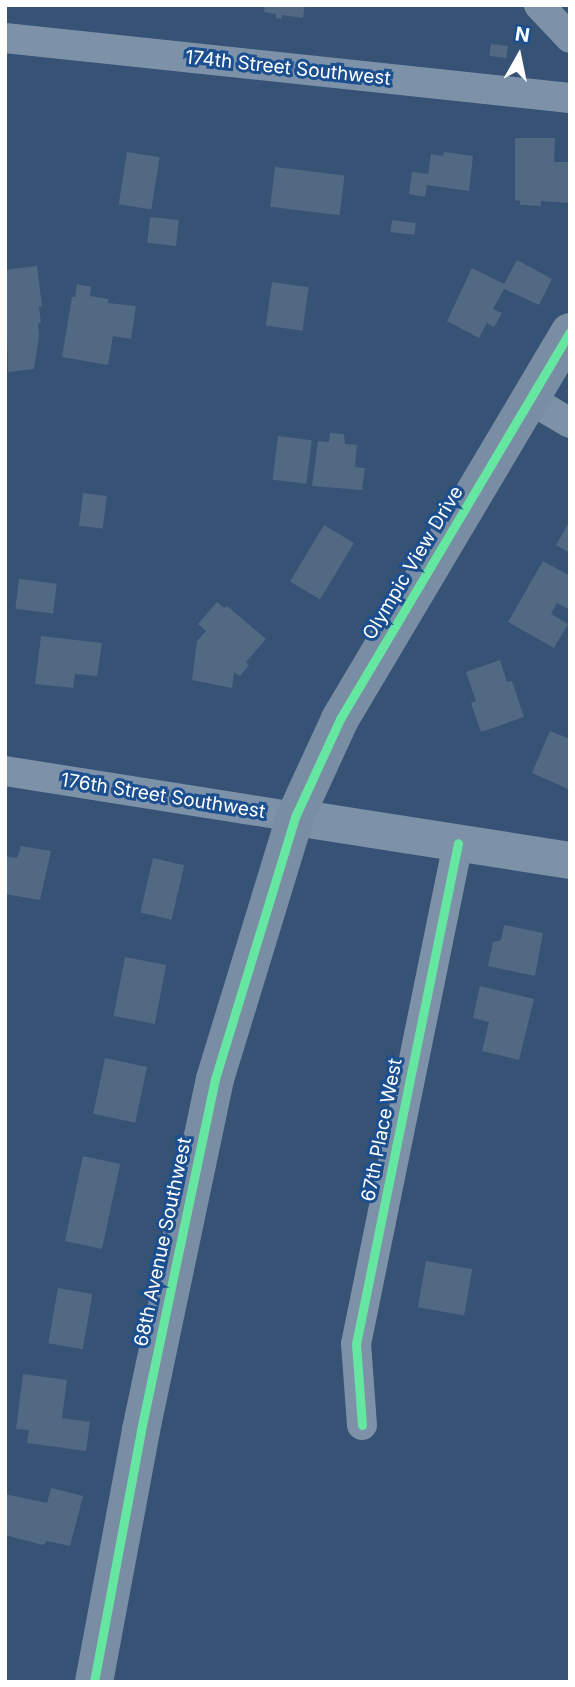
<!DOCTYPE html>
<html>
<head>
<meta charset="utf-8">
<style>
  body { margin:0 }
  #map { position:relative; width:575px; height:1687px; overflow:hidden; background:#365274; font-family:Inter,sans-serif }
  div>[style] { position:absolute }
  [style*='--x'] { left:calc(var(--x)*1px); top:calc(var(--y)*1px); width:calc(var(--w)*1px); rotate:calc(var(--a)*1deg) }
  .building>* { inset:0; background:#526984; transform-origin:0 0 }
  .minor>* { height:30px; margin:-15px; padding:0 15px; transform-origin:15px; border-radius:15px; background:#7d92a8 }
  .tertiary>* { height:37px; margin:-18.5px; padding:0 18.5px; transform-origin:18.5px; border-radius:18.5px; background:#7d92a8 }
  .secondary>* { height:38px; margin:-19px; padding:0 19px; transform-origin:19px; border-radius:19px; background:#798da4 }
  .cycleway>* { height:9px; margin:-4.5px; padding:0 4.5px; transform-origin:4.5px; border-radius:4.5px; background:#66e7a1 }
  span { translate:-50% -50%; white-space:nowrap; text-align:center; line-height:1.15; -webkit-text-stroke:6px #1b4f8f; paint-order:stroke }
  .street-label { font-size:19px; color:#fff }
  .frame { position:absolute; inset:0; border:7px solid #fff; pointer-events:none }
  .north { position:absolute; left:484px; top:21px; width:70px; height:70px; -webkit-text-stroke:5px #1b4f8f; paint-order:stroke; rotate:9deg; font-size:19px; font-weight:700; line-height:28px; text-align:center; color:#fff }
  .north::after { content:''; display:block; margin:auto; width:24px; height:32px; background:#fff; clip-path:polygon(50% 0,100% 100%,50% 72%,0 100%) }
</style>
</head>
<body>
<div id="map">
  <div class="building">
    <i style="clip-path:polygon(265px 5px,305px 5px,303px 18px,282px 15px,281px 19px,276px 18px,276px 14px,264px 12px)"></i>
    <i style="left:491px;top:44px;width:17px;height:12px;rotate:7deg"></i>
    <i style="clip-path:polygon(515px 138px,555px 138px,554px 162px,570px 162px,570px 203px,541px 201px,541px 206px,520px 205px,520px 201px,515px 200px)"></i>
    <i style="left:127px;top:152px;width:33px;height:53px;rotate:9deg"></i>
    <i style="clip-path:polygon(444px 152px,473px 156px,469px 191px,427px 185px,425px 197px,409px 194px,412px 172px,428px 174px,431px 154px,443px 156px)"></i>
    <i style="left:275px;top:167px;width:70px;height:40px;rotate:7deg"></i>
    <i style="left:150px;top:217px;width:29px;height:26px;rotate:6deg"></i>
    <i style="left:392px;top:220px;width:24px;height:12px;rotate:7deg"></i>
    <i style="clip-path:polygon(517px 260px,552px 279px,539px 305px,504px 289px,493px 309px,502px 313px,494px 327px,487px 323px,479px 338px,447px 321px,472px 268px,504px 284px)"></i>
    <i style="clip-path:polygon(37px 266px,42px 306px,39px 307px,41px 323px,38px 323px,39px 336px,34px 369px,8px 372px,5px 270px)"></i>
    <i style="left:272px;top:282px;width:37px;height:44px;rotate:8deg"></i>
    <i style="clip-path:polygon(77px 284px,91px 287px,90px 296px,108px 299px,108px 303px,136px 306px,131px 339px,113px 336px,108px 365px,62px 357px,72px 297px,75px 297px)"></i>
    <i style="clip-path:polygon(330px 433px,344px 434px,345px 444px,357px 445px,355px 467px,365px 468px,362px 490px,312px 486px,318px 441px,329px 442px)"></i>
    <i style="left:278px;top:436px;width:34px;height:44px;rotate:7deg"></i>
    <i style="left:83px;top:493px;width:24px;height:33px;rotate:7deg"></i>
    <i style="clip-path:polygon(570px 521px,570px 553px,556px 545px)"></i>
    <i style="left:324px;top:525px;width:35px;height:66px;rotate:31deg"></i>
    <i style="clip-path:polygon(543px 561px,570px 576px,570px 610px,557px 603px,551px 614px,568px 624px,554px 648px,508px 622px)"></i>
    <i style="left:19px;top:579px;width:38px;height:30px;rotate:7deg"></i>
    <i style="clip-path:polygon(217px 602px,224px 608px,227px 606px,266px 639px,246px 662px,249px 665px,240px 676px,234px 672px,232px 688px,192px 680px,197px 641px,206px 631px,198px 624px)"></i>
    <i style="clip-path:polygon(41px 636px,102px 643px,97px 676px,75px 674px,73px 688px,35px 684px)"></i>
    <i style="clip-path:polygon(500px 660px,507px 682px,512px 681px,524px 717px,481px 732px,471px 703px,476px 701px,466px 672px)"></i>
    <i style="clip-path:polygon(550px 731px,570px 739px,570px 790px,532px 773px)"></i>
    <i style="clip-path:polygon(21px 846px,51px 851px,40px 900px,5px 894px,5px 856px,17px 858px)"></i>
    <i style="left:153px;top:858px;width:32px;height:56px;rotate:13deg"></i>
    <i style="clip-path:polygon(504px 925px,543px 933px,535px 976px,488px 966px,493px 942px,501px 940px)"></i>
    <i style="left:125px;top:957px;width:42px;height:60px;rotate:11deg"></i>
    <i style="clip-path:polygon(480px 986px,534px 999px,519px 1060px,482px 1051px,489px 1022px,473px 1018px)"></i>
    <i style="left:105px;top:1058px;width:43px;height:57px;rotate:12deg"></i>
    <i style="left:83px;top:1156px;width:38px;height:87px;rotate:12deg"></i>
    <i style="left:426px;top:1261px;width:47px;height:47px;rotate:10deg"></i>
    <i style="left:58px;top:1288px;width:35px;height:56px;rotate:10deg"></i>
    <i style="clip-path:polygon(23px 1374px,67px 1380px,62px 1418px,90px 1422px,86px 1451px,27px 1443px,29px 1430px,16px 1429px)"></i>
    <i style="clip-path:polygon(51px 1488px,83px 1496px,70px 1546px,47px 1541px,43px 1545px,5px 1535px,5px 1494px,47px 1503px)"></i>
  </div>
  <div class="minor">
    <i style="--x:539;--y:5;--w:45;--a:46.8"></i>
    <i style="--x:5;--y:38;--w:568;--a:6.06"></i>
    <i style="--x:531;--y:400;--w:45;--a:30.5"></i>
    <i style="--x:5;--y:771;--w:294;--a:9"></i>
    <i style="--x:362;--y:1425;--w:81;--a:-94.2"></i>
    <i style="--x:356;--y:1344;--w:511;--a:-78.49"></i>
  </div>
  <div class="tertiary">
    <i style="--x:295;--y:817;--w:278;--a:8.9"></i>
  </div>
  <div class="secondary">
    <i style="--x:94;--y:1682;--w:256;--a:-79.4"></i>
    <i style="--x:141;--y:1430;--w:359;--a:-78.1"></i>
    <i style="--x:215;--y:1079;--w:274;--a:-73"></i>
    <i style="--x:295;--y:817;--w:108;--a:-65.3"></i>
    <i style="--x:340;--y:719;--w:450;--a:-59.3"></i>
  </div>
  <div class="cycleway">
    <i style="--x:362;--y:1425;--w:81;--a:-94.2"></i>
    <i style="--x:356;--y:1344;--w:511;--a:-78.49"></i>
    <i style="--x:94;--y:1682;--w:256;--a:-79.4"></i>
    <i style="--x:141;--y:1430;--w:359;--a:-78.1"></i>
    <i style="--x:215;--y:1079;--w:274;--a:-73"></i>
    <i style="--x:295;--y:817;--w:108;--a:-65.3"></i>
    <i style="--x:340;--y:719;--w:450;--a:-59.3"></i>
  </div>
  <div class="street-label">
    <span style="left:288px;top:68px;rotate:6deg">174th Street Southwest</span>
    <span style="left:413px;top:563px;rotate:-59deg">Olympic View Drive</span>
    <span style="left:163px;top:796px;rotate:9deg">176th Street Southwest</span>
    <span style="left:382px;top:1130px;rotate:-79deg">67th Place West</span>
    <span style="left:163px;top:1242px;rotate:-78deg">68th Avenue Southwest</span>
  </div>
  <div class="frame"></div>
  <div class="north">N</div>
</div>
</body>
</html>
